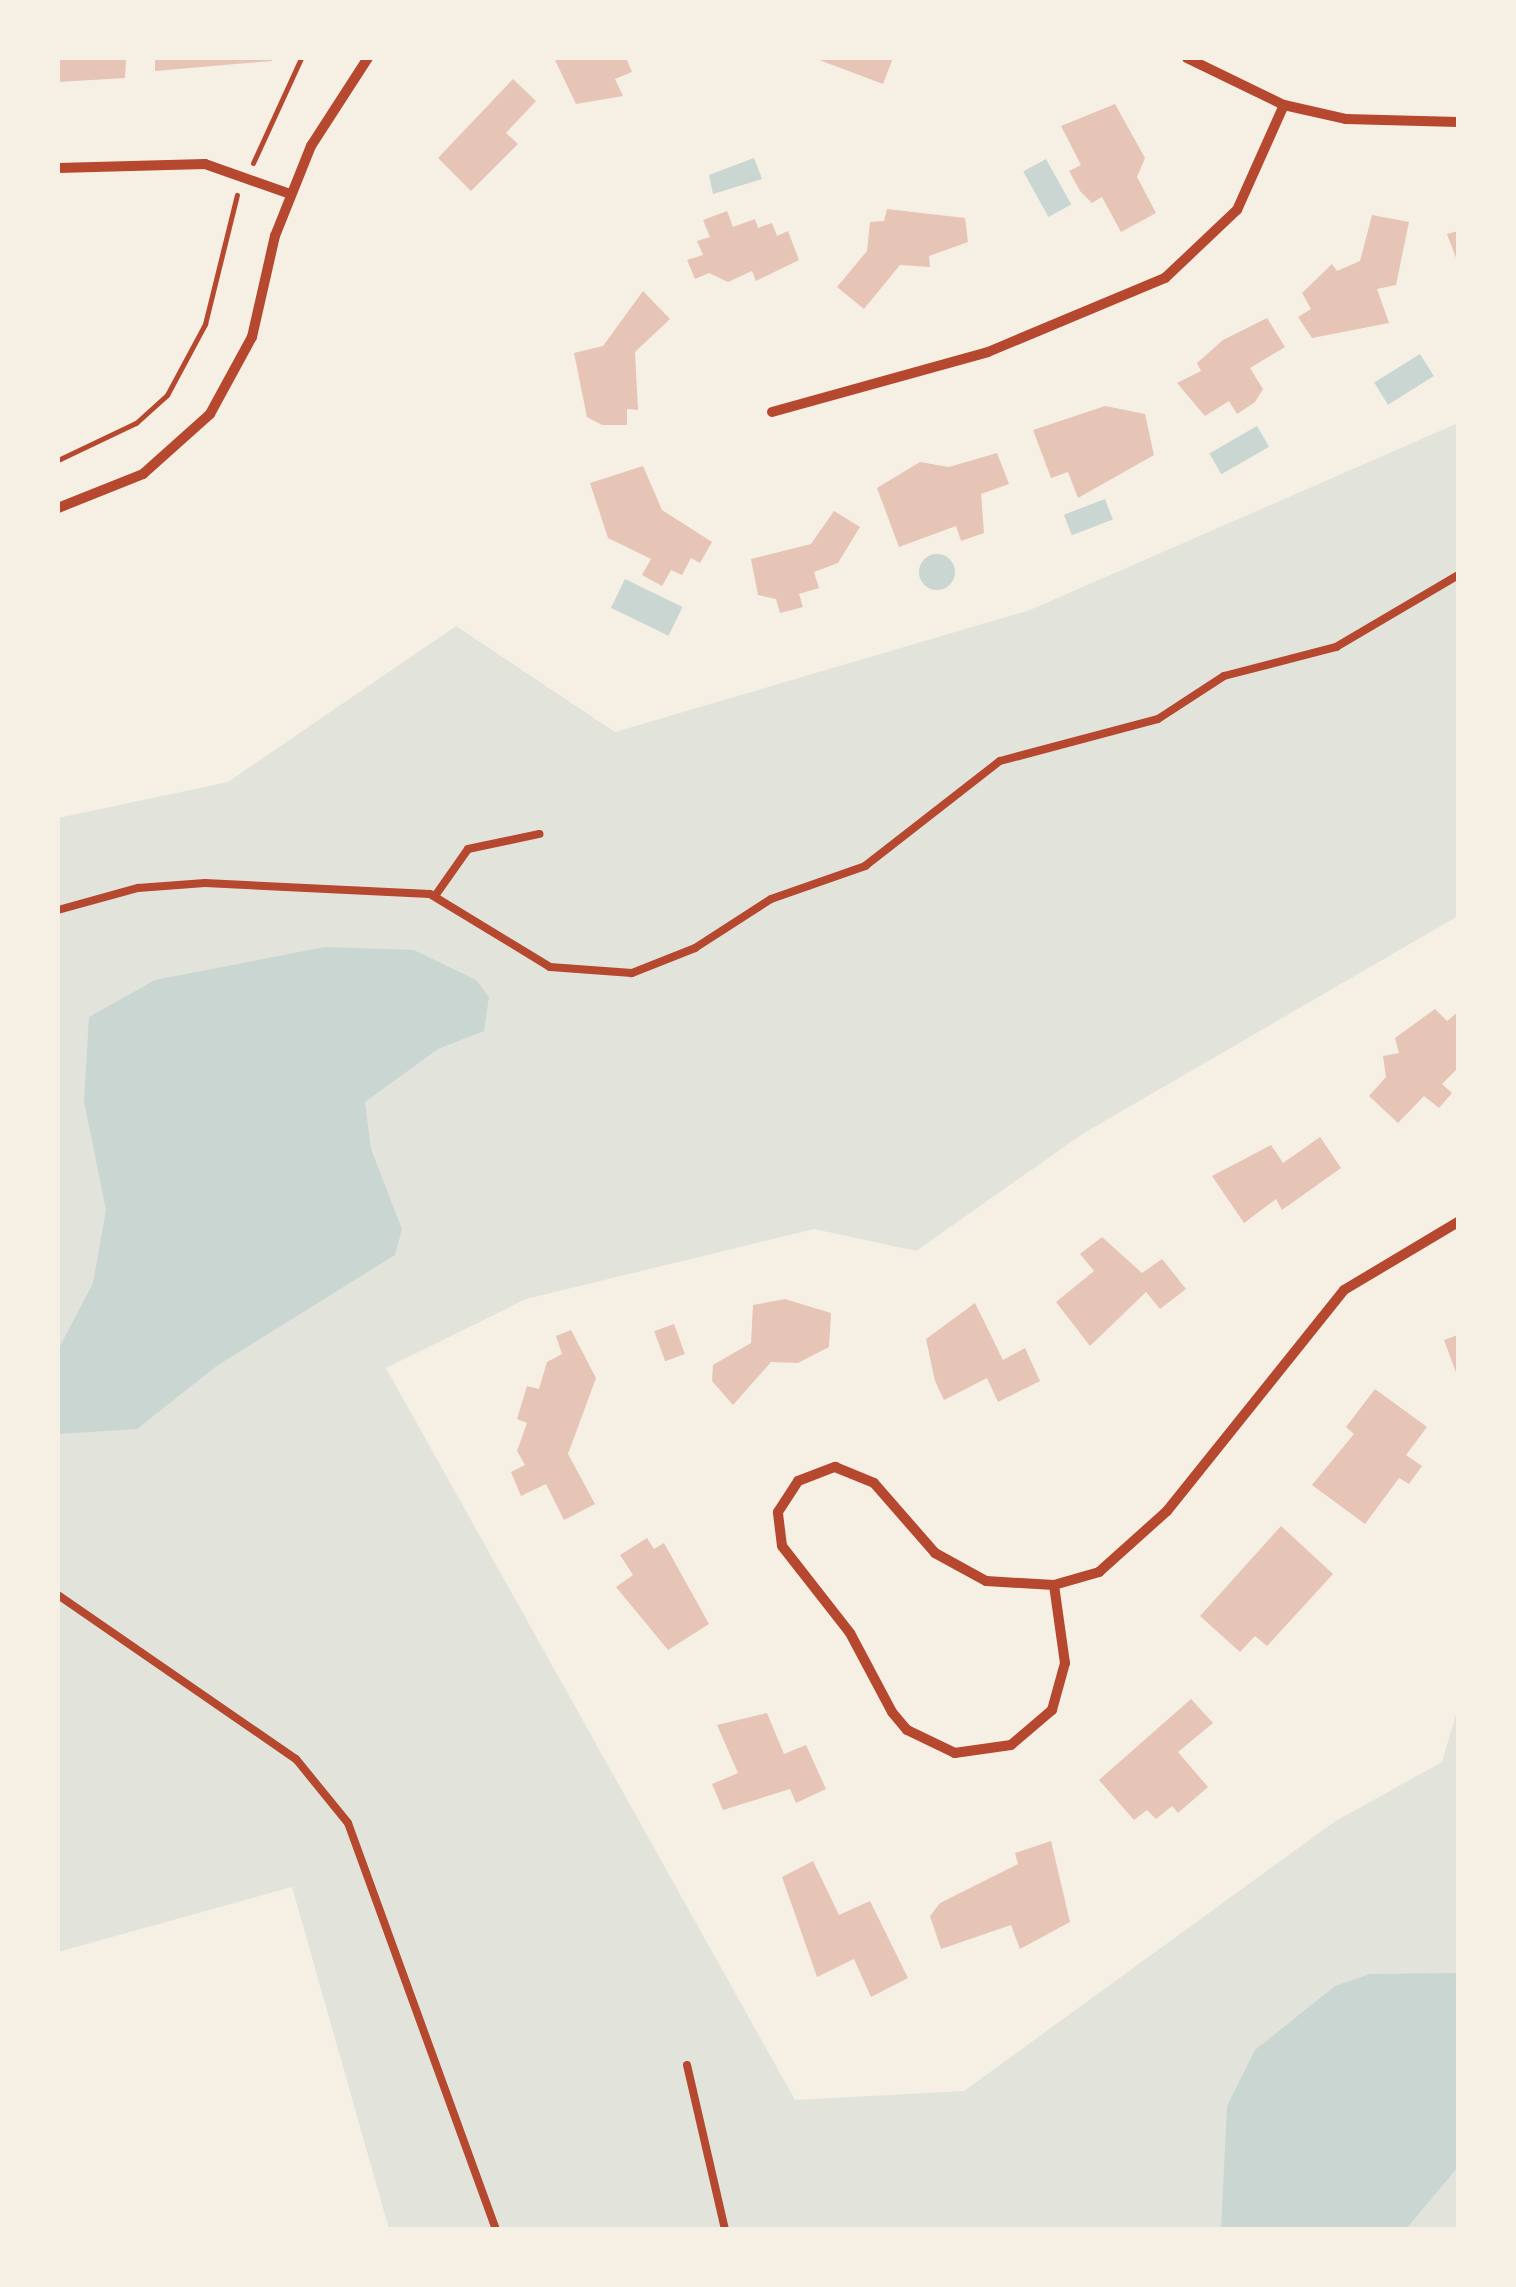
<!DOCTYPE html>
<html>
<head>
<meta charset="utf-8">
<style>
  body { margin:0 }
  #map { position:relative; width:1516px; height:2287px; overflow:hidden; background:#f6efe4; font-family:"Varela Round",sans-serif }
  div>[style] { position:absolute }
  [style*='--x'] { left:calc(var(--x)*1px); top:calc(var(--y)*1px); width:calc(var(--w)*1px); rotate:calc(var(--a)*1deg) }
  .green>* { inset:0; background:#e2e4dc }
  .water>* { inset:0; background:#c9d6d2; transform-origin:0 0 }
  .round { border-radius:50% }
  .building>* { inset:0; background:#e6c5b7; transform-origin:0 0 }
  .path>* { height:5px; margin:-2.5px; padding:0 2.5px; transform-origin:2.5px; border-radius:2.5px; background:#b5482f }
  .service>* { height:8px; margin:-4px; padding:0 4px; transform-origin:4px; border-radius:4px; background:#b5482f }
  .minor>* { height:10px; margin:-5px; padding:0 5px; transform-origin:5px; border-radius:5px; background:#b5482f }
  span { translate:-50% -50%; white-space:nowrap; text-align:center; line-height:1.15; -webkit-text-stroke:10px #f6efe4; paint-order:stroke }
  .frame { position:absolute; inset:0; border:60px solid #f6efe4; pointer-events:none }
</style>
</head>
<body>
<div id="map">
  <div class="green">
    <i style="clip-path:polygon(1458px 423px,1458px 916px,1084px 1133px,916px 1251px,814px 1229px,526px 1299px,386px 1368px,795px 2100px,964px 2091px,1334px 1822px,1442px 1762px,1458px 1707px,1458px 2229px,389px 2229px,292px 1887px,58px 1952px,58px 818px,228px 782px,456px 626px,615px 732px,1030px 610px)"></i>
  </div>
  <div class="water">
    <i style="clip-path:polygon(754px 158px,762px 179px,713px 194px,709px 175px)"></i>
    <i style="left:1046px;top:159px;width:52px;height:26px;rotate:61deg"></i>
    <i style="left:1420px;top:354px;width:26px;height:54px;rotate:58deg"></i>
    <i style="left:1257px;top:426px;width:24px;height:55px;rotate:60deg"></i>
    <i style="left:1105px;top:499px;width:22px;height:44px;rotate:69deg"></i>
    <i class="round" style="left:919px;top:554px;width:36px;height:36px"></i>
    <i style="left:625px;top:579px;width:64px;height:32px;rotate:26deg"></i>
    <i style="clip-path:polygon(325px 947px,414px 950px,476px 980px,489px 997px,484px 1031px,438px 1049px,365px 1102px,371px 1149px,402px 1229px,395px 1255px,218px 1365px,137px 1429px,58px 1434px,58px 1350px,93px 1283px,106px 1210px,84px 1101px,89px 1017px,155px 980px)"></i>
    <i style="clip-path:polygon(1458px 1973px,1458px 2167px,1406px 2229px,1221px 2229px,1227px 2106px,1255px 2050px,1335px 1986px,1370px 1974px)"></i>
  </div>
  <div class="building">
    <i style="clip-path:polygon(58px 58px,126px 58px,125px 78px,58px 82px)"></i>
    <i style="clip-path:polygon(155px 58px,272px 58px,272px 61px,155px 71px)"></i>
    <i style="clip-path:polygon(554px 58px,626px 58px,632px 72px,615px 79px,623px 96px,576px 104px)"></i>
    <i style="clip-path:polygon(814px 58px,893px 58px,883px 84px)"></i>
    <i style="clip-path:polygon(513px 79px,536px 101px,506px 133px,518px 144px,471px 191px,438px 158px)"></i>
    <i style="clip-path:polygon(1115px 104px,1145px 158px,1137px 177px,1156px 213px,1121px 232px,1102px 197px,1092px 203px,1080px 191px,1069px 171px,1081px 165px,1061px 126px)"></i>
    <i style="clip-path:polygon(887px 209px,965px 218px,968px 242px,929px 256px,930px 267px,900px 265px,864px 309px,837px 287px,867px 251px,870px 222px,884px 221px)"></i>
    <i style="clip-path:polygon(727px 211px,733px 227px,755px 219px,758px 228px,772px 223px,777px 236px,788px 231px,799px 260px,756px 281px,752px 271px,728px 282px,709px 273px,695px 279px,687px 260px,703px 255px,697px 241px,710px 237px,703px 220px)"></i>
    <i style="clip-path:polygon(1372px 215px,1409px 222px,1396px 285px,1377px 289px,1389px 323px,1312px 338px,1298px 317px,1311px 309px,1302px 293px,1332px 264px,1337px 271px,1360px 261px)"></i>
    <i style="clip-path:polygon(1458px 231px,1458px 263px,1447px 234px)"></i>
    <i style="clip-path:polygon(643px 291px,670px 319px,635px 352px,638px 410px,627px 409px,627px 425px,602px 425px,587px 417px,574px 353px,603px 346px)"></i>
    <i style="clip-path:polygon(1267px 318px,1285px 347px,1250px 368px,1263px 389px,1255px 402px,1237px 414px,1229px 401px,1205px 416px,1177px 383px,1201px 371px,1197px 363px,1223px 340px)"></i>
    <i style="clip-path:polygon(1105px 406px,1145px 414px,1154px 455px,1078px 498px,1068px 472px,1051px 478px,1033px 430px)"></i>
    <i style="clip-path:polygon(997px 453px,1009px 484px,981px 494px,984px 533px,961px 541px,956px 526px,899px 547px,877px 488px,920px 462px,949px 467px)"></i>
    <i style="clip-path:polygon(643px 466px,662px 510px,712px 542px,700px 563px,691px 558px,682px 575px,671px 570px,662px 586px,642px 575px,651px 559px,608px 538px,590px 483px)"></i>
    <i style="clip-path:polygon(834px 511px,860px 527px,838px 563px,814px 572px,819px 588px,799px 594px,803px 607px,780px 613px,776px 599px,758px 595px,751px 559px,811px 544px)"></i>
    <i style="clip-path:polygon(1435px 1009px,1447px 1021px,1458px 1012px,1458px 1068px,1442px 1084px,1452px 1093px,1439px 1108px,1424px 1096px,1398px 1123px,1369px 1096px,1386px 1077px,1383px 1056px,1399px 1053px,1395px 1038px)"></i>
    <i style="clip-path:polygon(1320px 1137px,1341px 1168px,1282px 1210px,1276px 1199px,1244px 1223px,1212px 1176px,1271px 1145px,1283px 1163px)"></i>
    <i style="clip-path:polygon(1102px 1237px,1142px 1273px,1162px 1259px,1186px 1289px,1160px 1309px,1146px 1292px,1090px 1346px,1056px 1302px,1094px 1271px,1080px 1254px)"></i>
    <i style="clip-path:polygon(785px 1299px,831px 1313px,829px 1347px,798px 1363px,771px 1362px,733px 1405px,712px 1381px,713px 1365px,751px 1343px,753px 1305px)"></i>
    <i style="clip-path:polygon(975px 1303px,1003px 1360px,1025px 1348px,1040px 1381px,998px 1402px,987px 1378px,944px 1400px,935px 1381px,926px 1339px)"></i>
    <i style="left:674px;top:1324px;width:32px;height:21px;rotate:70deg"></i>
    <i style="clip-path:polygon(571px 1330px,596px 1378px,568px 1454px,595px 1504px,564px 1520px,546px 1484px,521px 1496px,511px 1472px,525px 1465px,517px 1451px,527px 1423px,517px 1419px,527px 1386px,539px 1389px,547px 1362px,562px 1354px,556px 1336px)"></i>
    <i style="clip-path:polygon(1458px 1335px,1458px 1378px,1444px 1340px)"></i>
    <i style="clip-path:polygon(1375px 1389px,1427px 1427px,1406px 1455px,1422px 1466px,1409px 1484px,1399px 1478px,1365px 1524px,1312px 1485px,1354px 1434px,1346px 1427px)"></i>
    <i style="clip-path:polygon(1281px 1526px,1333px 1574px,1267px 1646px,1255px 1636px,1240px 1652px,1200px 1616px)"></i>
    <i style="clip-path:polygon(647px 1538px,654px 1549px,664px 1543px,709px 1624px,668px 1650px,616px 1587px,633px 1575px,620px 1555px)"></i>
    <i style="clip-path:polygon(1191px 1699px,1213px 1723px,1178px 1752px,1208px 1787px,1178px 1813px,1172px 1806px,1156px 1819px,1147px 1810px,1134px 1820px,1099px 1780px)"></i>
    <i style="clip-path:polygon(767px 1713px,784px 1754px,806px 1745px,826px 1789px,796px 1803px,790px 1789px,723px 1810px,712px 1784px,738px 1773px,717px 1725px)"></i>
    <i style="clip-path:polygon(1051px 1841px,1070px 1922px,1020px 1949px,1011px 1925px,941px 1949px,930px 1916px,940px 1903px,1018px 1864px,1015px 1853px)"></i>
    <i style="clip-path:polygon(813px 1861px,839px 1915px,870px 1901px,908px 1978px,871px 1997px,854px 1959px,817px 1977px,782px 1877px)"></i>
  </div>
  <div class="path">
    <i style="--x:253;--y:163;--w:115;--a:-65.4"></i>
    <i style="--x:58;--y:460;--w:86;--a:-25.4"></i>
    <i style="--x:136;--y:423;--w:42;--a:-42.1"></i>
    <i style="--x:167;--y:395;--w:81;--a:-61.8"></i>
    <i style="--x:205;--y:324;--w:133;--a:-76.1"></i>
  </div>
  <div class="service">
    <i style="--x:435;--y:896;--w:57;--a:-54.9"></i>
    <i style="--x:468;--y:849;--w:73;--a:-11.9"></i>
    <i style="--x:58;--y:910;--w:83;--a:-15.4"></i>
    <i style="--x:138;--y:888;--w:67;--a:-4.3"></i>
    <i style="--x:205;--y:883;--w:225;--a:2.8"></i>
    <i style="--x:430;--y:894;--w:140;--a:31.3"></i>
    <i style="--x:550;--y:967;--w:82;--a:4.2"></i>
    <i style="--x:632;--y:973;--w:68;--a:-21.6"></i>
    <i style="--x:695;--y:948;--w:90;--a:-32.8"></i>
    <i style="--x:771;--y:899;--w:100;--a:-19.3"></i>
    <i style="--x:865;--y:866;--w:171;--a:-37.9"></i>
    <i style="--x:1000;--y:761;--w:163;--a:-14.9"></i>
    <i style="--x:1158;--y:719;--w:79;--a:-33.1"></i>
    <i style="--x:1224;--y:676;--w:116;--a:-14.5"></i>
    <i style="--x:1336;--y:647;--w:142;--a:-30.5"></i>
    <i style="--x:58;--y:1595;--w:289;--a:34.6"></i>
    <i style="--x:296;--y:1759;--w:82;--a:50.9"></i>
    <i style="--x:348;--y:1823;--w:433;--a:70"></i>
    <i style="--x:687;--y:2065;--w:169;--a:77"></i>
  </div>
  <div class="minor">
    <i style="--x:1187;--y:58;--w:108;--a:25.9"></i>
    <i style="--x:1284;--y:105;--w:64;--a:12.7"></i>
    <i style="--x:1346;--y:119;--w:112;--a:1.5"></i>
    <i style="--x:58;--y:168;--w:147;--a:-1.6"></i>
    <i style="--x:205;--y:164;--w:90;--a:19.4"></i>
    <i style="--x:772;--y:412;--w:224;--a:-15.5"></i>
    <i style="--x:988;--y:352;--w:192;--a:-22.7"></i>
    <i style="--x:1165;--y:278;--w:99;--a:-43.4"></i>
    <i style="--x:1237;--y:210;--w:115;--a:-65.9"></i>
    <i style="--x:58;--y:508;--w:92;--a:-21.8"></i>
    <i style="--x:143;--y:474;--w:90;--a:-41.8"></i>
    <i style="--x:210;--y:414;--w:88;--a:-61.4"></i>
    <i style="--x:252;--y:337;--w:104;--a:-77.2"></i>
    <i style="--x:275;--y:236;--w:97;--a:-68.2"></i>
    <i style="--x:311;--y:146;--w:105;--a:-57.1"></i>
    <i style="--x:1054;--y:1585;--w:79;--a:82"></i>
    <i style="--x:1065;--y:1663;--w:49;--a:105.5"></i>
    <i style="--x:1052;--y:1710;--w:54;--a:139.5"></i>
    <i style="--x:1011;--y:1745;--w:57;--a:171.9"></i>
    <i style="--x:955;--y:1753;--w:53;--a:-154.4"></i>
    <i style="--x:907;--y:1730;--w:23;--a:-130"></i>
    <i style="--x:892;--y:1712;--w:89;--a:-118"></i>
    <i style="--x:850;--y:1633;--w:110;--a:-128"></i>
    <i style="--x:782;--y:1546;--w:34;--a:-97"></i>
    <i style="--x:778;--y:1512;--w:37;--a:-57"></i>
    <i style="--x:798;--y:1481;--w:40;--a:-21"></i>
    <i style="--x:835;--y:1467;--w:42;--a:22.3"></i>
    <i style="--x:874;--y:1483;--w:93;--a:48.9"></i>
    <i style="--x:935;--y:1553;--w:58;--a:28.8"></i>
    <i style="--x:986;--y:1581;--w:68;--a:3.4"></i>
    <i style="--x:1054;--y:1585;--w:47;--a:-16.1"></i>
    <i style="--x:1099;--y:1572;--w:91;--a:-41.9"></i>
    <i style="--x:1167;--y:1511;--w:283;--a:-51.3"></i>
    <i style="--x:1344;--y:1290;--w:133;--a:-30.8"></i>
  </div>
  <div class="frame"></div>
</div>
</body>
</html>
